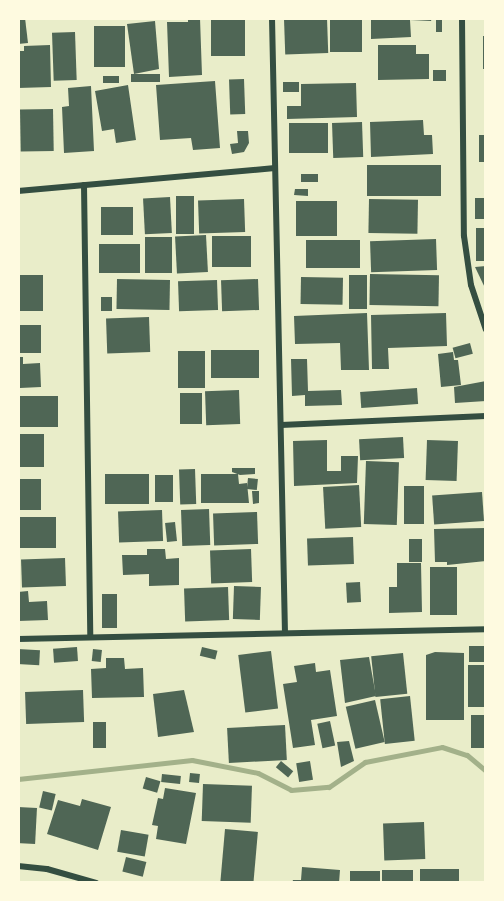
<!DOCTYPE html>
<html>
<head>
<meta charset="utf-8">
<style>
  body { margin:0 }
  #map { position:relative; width:504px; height:901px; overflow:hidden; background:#e9edc9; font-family:"PT Sans Narrow",sans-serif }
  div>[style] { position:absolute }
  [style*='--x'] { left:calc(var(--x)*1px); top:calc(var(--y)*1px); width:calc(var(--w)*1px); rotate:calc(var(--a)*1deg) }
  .stream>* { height:5px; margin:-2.5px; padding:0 2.5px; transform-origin:2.5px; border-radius:2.5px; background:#a3b18a }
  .building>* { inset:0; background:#4f6655; transform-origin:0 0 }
  .minor>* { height:6px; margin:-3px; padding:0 3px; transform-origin:3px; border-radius:3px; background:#344e41 }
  span { translate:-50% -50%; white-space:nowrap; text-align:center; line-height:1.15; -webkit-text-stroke:5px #fefae0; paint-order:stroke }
  .frame { position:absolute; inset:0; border:20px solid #fefae0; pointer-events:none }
</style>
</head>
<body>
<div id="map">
  <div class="stream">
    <i style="--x:18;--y:779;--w:175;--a:-6.2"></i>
    <i style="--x:192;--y:760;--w:67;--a:11.1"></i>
    <i style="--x:258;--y:773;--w:37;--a:27"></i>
    <i style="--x:291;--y:790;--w:38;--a:-5"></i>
    <i style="--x:329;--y:787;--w:44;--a:-34.8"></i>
    <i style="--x:365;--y:762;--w:78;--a:-11"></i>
    <i style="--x:442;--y:747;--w:26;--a:18"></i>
    <i style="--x:467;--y:755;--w:25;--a:40"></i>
  </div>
  <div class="building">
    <i style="clip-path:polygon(18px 18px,25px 18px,28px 43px,18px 44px)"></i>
    <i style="clip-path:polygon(188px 18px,200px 18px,202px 75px,169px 77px,167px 22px,188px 22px)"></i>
    <i style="left:211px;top:18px;width:34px;height:38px"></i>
    <i style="left:327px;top:18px;width:35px;height:43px;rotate:88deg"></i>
    <i style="left:330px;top:18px;width:32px;height:34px"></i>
    <i style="clip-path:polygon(371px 18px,432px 18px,431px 21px,410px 20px,411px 37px,371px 39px)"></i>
    <i style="left:436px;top:18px;width:6px;height:14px"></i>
    <i style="clip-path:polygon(155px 21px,159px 69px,134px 74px,127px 24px)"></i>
    <i style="left:94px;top:26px;width:31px;height:41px"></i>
    <i style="left:75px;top:32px;width:48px;height:23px;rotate:88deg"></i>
    <i style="left:486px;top:36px;width:33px;height:3px;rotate:90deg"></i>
    <i style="clip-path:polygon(50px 45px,51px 87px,18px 88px,18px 51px,24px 51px,24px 46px)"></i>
    <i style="clip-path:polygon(378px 45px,416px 45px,416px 54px,429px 54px,429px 79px,378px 80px)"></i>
    <i style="left:446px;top:70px;width:11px;height:13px;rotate:90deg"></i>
    <i style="left:160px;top:74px;width:8px;height:29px;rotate:90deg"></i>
    <i style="left:119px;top:76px;width:7px;height:16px;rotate:90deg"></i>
    <i style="left:244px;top:79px;width:35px;height:15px;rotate:88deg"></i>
    <i style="clip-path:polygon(215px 81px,220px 148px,193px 150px,191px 138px,160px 140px,156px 85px)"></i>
    <i style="left:283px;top:82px;width:16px;height:10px"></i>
    <i style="clip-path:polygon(356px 83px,357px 117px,287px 119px,287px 106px,301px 106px,301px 84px)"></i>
    <i style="clip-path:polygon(128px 85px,136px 140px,116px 143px,114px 129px,102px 131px,95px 91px)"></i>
    <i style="clip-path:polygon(91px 86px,94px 151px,64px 153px,62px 107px,69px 106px,68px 88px)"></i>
    <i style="left:53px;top:109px;width:42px;height:33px;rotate:89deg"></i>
    <i style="clip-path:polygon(423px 120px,424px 135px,432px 135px,433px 154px,371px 157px,370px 122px)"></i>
    <i style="left:362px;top:122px;width:35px;height:30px;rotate:88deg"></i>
    <i style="left:289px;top:123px;width:39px;height:30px"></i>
    <i style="clip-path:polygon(237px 131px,248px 131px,249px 143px,244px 152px,232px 154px,230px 144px,238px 143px)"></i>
    <i style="left:479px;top:135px;width:7px;height:27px"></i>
    <i style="left:441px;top:165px;width:31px;height:74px;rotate:90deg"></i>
    <i style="left:301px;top:174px;width:17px;height:8px"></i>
    <i style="clip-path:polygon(295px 189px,308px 189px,308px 196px,294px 195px)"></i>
    <i style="left:176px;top:196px;width:18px;height:38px"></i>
    <i style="left:170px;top:197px;width:36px;height:27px;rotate:87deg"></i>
    <i style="left:486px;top:198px;width:21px;height:11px;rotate:90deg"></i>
    <i style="left:244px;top:199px;width:33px;height:46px;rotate:88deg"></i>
    <i style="left:369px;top:199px;width:49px;height:34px;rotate:1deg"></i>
    <i style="left:337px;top:201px;width:35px;height:41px;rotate:90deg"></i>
    <i style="left:101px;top:207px;width:32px;height:28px"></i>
    <i style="left:486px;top:228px;width:33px;height:10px;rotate:90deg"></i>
    <i style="left:206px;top:235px;width:37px;height:31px;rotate:87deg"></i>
    <i style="left:212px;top:236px;width:39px;height:31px"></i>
    <i style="left:145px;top:237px;width:27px;height:36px"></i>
    <i style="left:436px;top:239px;width:31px;height:66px;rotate:88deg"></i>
    <i style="left:360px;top:240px;width:28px;height:54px;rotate:90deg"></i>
    <i style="left:140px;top:244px;width:29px;height:41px;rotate:90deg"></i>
    <i style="clip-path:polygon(486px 266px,486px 290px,475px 267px)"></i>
    <i style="left:370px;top:274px;width:69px;height:31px;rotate:1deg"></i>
    <i style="left:18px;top:275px;width:25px;height:36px"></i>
    <i style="left:349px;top:275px;width:18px;height:34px"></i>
    <i style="left:301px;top:277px;width:42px;height:27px;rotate:1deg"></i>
    <i style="left:117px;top:279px;width:53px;height:30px;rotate:1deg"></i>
    <i style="left:258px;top:279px;width:31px;height:37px;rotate:88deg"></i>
    <i style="left:217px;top:280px;width:30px;height:39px;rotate:88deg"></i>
    <i style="left:101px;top:297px;width:11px;height:14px"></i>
    <i style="clip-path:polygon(367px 313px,369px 370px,341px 370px,340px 343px,295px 344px,294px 316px)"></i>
    <i style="clip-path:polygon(446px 313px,447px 346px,388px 348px,389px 369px,372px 369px,371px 315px)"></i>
    <i style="left:149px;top:317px;width:35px;height:43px;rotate:88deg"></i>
    <i style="left:41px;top:325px;width:28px;height:23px;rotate:90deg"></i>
    <i style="left:470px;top:343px;width:11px;height:18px;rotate:75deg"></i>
    <i style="left:211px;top:350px;width:48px;height:28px"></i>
    <i style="left:178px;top:351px;width:27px;height:37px"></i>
    <i style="clip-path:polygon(453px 352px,454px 360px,458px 360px,461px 385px,441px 387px,438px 354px)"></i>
    <i style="clip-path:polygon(18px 357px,23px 357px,23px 364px,40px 363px,41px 387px,20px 388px,18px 392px)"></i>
    <i style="clip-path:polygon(291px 359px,307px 359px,308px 391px,341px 390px,342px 405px,305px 406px,305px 395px,292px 396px)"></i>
    <i style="clip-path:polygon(486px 381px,486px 401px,455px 403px,454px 387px)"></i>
    <i style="left:417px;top:388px;width:16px;height:57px;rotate:86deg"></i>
    <i style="left:239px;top:390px;width:34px;height:34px;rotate:88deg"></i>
    <i style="left:202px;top:393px;width:31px;height:22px;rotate:90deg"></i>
    <i style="left:18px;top:396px;width:40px;height:31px"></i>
    <i style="left:18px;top:434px;width:26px;height:33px"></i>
    <i style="left:403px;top:437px;width:21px;height:44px;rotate:87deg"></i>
    <i style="clip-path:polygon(327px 440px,327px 471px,341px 471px,341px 456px,358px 456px,357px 483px,294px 486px,293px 441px)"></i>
    <i style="left:427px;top:440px;width:31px;height:40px;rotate:2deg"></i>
    <i style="left:366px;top:461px;width:33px;height:63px;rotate:2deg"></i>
    <i style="clip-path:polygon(232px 468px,255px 468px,255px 474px,240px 475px,232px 472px)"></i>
    <i style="left:195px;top:469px;width:35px;height:16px;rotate:88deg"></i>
    <i style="left:105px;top:474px;width:44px;height:30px"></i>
    <i style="clip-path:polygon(201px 474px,238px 474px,239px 484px,247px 483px,249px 503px,201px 503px)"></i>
    <i style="left:155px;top:475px;width:18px;height:27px"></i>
    <i style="left:248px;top:478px;width:10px;height:11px;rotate:6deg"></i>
    <i style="left:18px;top:479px;width:23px;height:31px"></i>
    <i style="left:359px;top:485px;width:42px;height:36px;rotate:87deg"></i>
    <i style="left:424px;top:486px;width:38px;height:20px;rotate:90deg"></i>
    <i style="clip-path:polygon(252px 491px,259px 491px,259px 503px,253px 504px)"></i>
    <i style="left:482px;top:492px;width:29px;height:50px;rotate:86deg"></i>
    <i style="left:209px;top:509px;width:36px;height:28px;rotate:88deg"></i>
    <i style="left:162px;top:510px;width:31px;height:44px;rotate:88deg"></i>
    <i style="left:257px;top:512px;width:32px;height:44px;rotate:88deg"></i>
    <i style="left:18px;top:517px;width:38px;height:31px"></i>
    <i style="left:175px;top:522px;width:19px;height:10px;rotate:84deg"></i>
    <i style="clip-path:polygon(486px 528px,486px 561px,447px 565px,447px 562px,435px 562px,434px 529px)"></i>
    <i style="left:353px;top:537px;width:27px;height:46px;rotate:88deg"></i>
    <i style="left:409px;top:539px;width:13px;height:23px"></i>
    <i style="clip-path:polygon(147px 549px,165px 549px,166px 559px,179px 558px,179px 585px,149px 586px,149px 574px,123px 575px,122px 555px,147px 555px)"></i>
    <i style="left:251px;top:549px;width:33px;height:41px;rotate:88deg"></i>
    <i style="left:65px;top:558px;width:28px;height:44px;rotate:88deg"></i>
    <i style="clip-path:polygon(397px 563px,421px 563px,422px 612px,389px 613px,389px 587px,397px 587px)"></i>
    <i style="left:430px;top:567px;width:27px;height:48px"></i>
    <i style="left:360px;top:582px;width:20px;height:14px;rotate:87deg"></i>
    <i style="left:234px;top:586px;width:27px;height:33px;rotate:2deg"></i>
    <i style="left:228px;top:587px;width:33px;height:44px;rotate:88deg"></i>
    <i style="clip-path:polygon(28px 591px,29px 602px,47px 601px,48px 620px,18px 621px,18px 592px)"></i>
    <i style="left:102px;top:594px;width:15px;height:34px"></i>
    <i style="left:469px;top:646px;width:17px;height:16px"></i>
    <i style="left:77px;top:647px;width:14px;height:24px;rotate:86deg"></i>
    <i style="left:202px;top:647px;width:16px;height:9px;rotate:14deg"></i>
    <i style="left:18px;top:649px;width:22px;height:15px;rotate:3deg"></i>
    <i style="left:93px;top:649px;width:9px;height:12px;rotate:6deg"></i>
    <i style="left:271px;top:651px;width:58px;height:33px;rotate:83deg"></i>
    <i style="clip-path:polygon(435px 652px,464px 653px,464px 720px,426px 720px,426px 655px)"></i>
    <i style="left:403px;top:653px;width:41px;height:32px;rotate:84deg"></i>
    <i style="clip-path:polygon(369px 657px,376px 696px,345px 703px,340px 660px)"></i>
    <i style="clip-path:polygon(106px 658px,124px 658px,125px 669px,143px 668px,144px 697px,92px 698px,91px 669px,106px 668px)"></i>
    <i style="clip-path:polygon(315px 663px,316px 672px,330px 670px,337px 716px,311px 720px,315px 745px,293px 748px,283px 684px,297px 682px,294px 666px)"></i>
    <i style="left:468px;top:665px;width:18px;height:42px"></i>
    <i style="left:83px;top:690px;width:32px;height:58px;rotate:88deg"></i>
    <i style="clip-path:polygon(184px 690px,194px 732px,158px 737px,153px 694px)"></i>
    <i style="left:410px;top:696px;width:45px;height:30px;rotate:84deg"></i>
    <i style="left:375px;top:700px;width:43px;height:30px;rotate:77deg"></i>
    <i style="left:486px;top:715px;width:33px;height:15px;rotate:90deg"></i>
    <i style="left:330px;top:721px;width:25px;height:13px;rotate:78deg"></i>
    <i style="left:93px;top:722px;width:13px;height:26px"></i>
    <i style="left:285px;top:725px;width:35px;height:58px;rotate:87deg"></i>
    <i style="clip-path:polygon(349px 741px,354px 761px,341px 767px,337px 742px)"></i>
    <i style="left:281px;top:761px;width:16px;height:8px;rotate:40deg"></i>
    <i style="left:310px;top:761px;width:19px;height:14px;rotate:81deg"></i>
    <i style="left:190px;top:773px;width:10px;height:9px;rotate:6deg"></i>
    <i style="left:162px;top:774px;width:19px;height:8px;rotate:6deg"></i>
    <i style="left:146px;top:777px;width:15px;height:12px;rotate:16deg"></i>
    <i style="left:203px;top:784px;width:49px;height:37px;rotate:2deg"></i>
    <i style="clip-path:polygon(165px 788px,196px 793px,186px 844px,156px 839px,158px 826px,152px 825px,158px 798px,163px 799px)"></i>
    <i style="left:43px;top:791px;width:13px;height:17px;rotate:13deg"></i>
    <i style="clip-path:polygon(82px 799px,111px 807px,98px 850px,47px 834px,58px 800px,80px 806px)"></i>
    <i style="left:18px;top:807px;width:19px;height:36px;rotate:3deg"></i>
    <i style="left:424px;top:822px;width:37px;height:41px;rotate:88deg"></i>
    <i style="left:225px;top:829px;width:33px;height:54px;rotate:5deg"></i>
    <i style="left:121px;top:830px;width:28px;height:22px;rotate:10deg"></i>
    <i style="left:126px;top:857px;width:21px;height:15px;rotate:14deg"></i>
    <i style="clip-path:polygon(302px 867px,340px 870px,339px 883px,292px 883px,293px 880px,301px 880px)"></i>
    <i style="left:459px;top:869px;width:14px;height:39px;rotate:90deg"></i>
    <i style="left:382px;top:870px;width:31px;height:13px"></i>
    <i style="left:350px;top:871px;width:30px;height:12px"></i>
  </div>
  <div class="minor">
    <i style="--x:272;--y:18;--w:614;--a:88.79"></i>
    <i style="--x:462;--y:18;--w:218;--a:89.5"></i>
    <i style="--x:464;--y:236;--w:49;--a:81.9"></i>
    <i style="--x:471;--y:285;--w:47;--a:71.6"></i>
    <i style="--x:84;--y:185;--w:450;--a:89.2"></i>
    <i style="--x:18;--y:191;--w:258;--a:-5.1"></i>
    <i style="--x:281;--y:425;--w:205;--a:-2.5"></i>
    <i style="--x:18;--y:639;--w:468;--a:-1.2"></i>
    <i style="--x:18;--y:866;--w:29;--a:6"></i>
    <i style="--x:47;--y:869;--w:51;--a:15.9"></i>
  </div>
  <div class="frame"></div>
</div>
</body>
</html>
